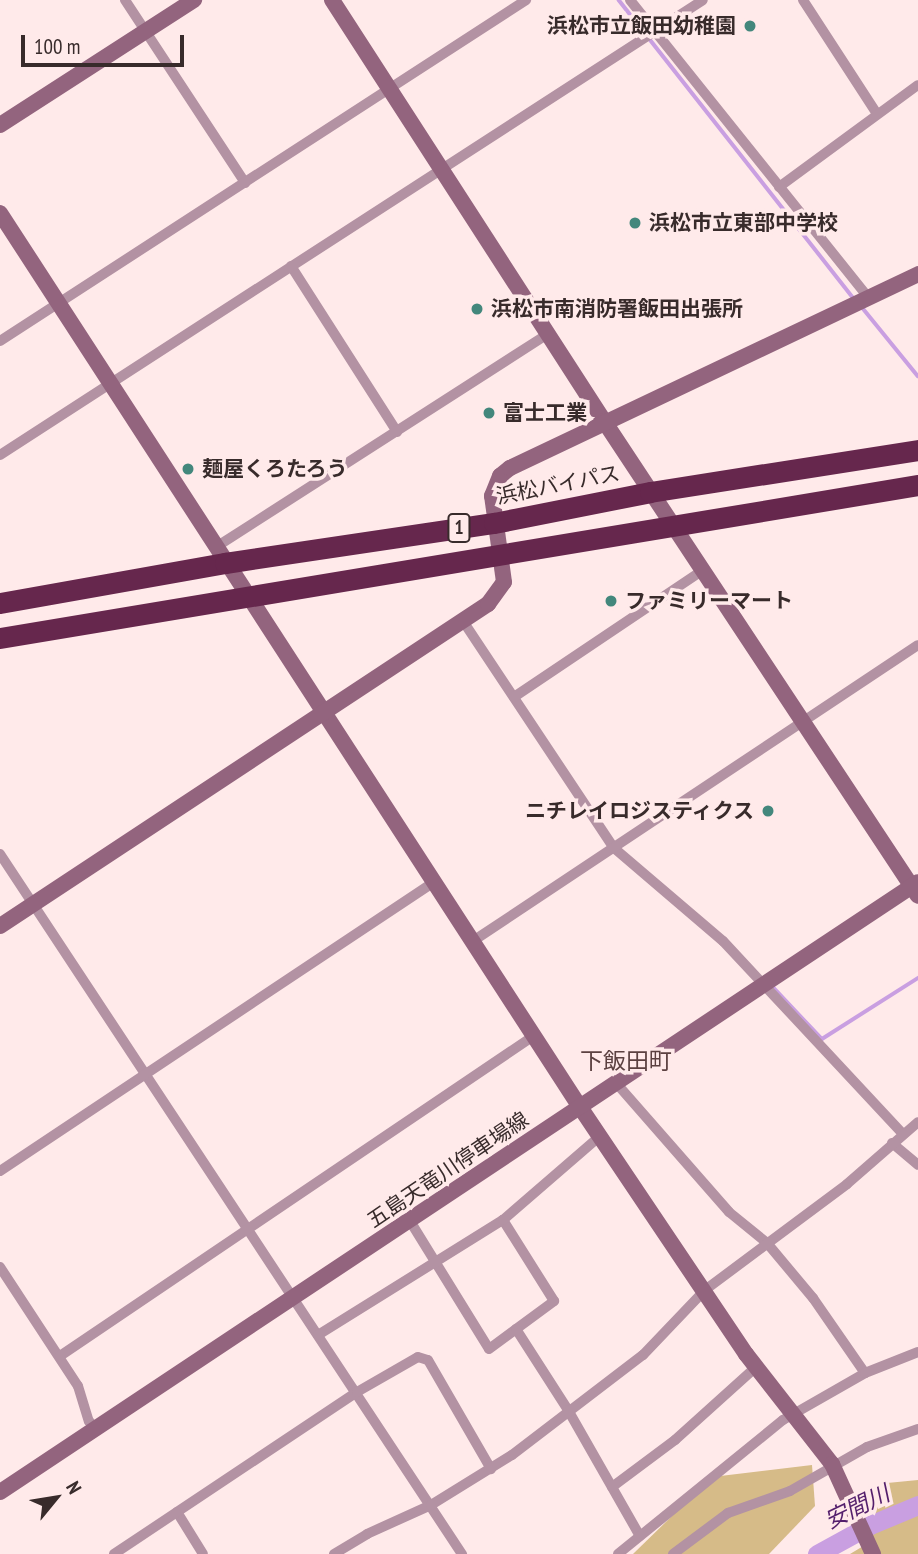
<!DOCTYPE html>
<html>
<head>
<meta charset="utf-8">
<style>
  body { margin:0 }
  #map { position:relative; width:918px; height:1554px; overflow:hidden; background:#ffeaea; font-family:"PT Sans Narrow","Noto Sans JP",sans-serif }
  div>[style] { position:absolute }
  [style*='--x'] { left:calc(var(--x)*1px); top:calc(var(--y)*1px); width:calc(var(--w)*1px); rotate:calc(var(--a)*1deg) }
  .green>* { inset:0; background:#d6bb88 }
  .stream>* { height:3.5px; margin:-1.75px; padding:0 1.75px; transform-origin:1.75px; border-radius:1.75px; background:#c99fe1 }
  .river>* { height:19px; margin:-9.5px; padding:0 9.5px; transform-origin:9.5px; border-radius:9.5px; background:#c99fe1 }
  .street>* { height:10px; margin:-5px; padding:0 5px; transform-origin:5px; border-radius:5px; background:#b392a3 }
  .secondary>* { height:16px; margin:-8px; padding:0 8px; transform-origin:8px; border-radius:8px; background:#93647e }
  .highway>* { height:21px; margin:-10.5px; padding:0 10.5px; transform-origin:10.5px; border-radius:10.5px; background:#66274d }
  .dots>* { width:19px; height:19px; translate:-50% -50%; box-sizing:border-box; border:4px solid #ffeaea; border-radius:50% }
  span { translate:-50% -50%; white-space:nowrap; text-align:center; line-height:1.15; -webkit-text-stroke:7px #ffeaea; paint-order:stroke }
  .shield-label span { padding:2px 5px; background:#ffeaea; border:2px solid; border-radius:5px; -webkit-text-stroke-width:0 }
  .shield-label { font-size:19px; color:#382b2b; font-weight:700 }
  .poi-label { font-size:21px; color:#382b2b; font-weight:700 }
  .right { translate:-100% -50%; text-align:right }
  .left { translate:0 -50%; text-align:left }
  .street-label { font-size:21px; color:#382b2b }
  .neighbourhood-label { font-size:23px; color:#5c4141 }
  .water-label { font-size:23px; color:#541f6c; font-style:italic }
  .north { position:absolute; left:21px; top:1463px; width:70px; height:70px; -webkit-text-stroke:5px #ffeaea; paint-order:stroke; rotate:60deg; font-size:19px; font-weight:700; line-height:28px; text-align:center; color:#382b2b }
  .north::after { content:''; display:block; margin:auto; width:24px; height:32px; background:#382b2b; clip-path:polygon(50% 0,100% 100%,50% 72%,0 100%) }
  .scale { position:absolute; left:21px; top:35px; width:163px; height:32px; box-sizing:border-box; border:4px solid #382b2b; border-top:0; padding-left:9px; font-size:21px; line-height:24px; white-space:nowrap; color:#382b2b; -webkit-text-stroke:5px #ffeaea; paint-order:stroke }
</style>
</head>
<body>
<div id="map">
  <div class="green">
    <i style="clip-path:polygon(812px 1465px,815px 1506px,769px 1554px,633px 1554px,712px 1477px)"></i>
    <i style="clip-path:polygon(918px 1480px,918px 1554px,850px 1554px,865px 1545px,873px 1515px,870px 1489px,877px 1484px)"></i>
  </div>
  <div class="stream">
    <i style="--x:619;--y:0;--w:380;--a:51.8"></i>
    <i style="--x:862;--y:307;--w:89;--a:50.9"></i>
    <i style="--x:774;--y:988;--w:70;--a:46.7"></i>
    <i style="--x:822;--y:1039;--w:114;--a:-32.4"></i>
  </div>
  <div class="river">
    <i style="--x:817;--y:1554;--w:60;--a:-28.7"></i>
    <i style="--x:870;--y:1525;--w:52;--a:-22.6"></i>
  </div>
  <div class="street">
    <i style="--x:125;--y:0;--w:219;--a:56.7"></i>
    <i style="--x:630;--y:0;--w:381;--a:51.3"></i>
    <i style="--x:803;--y:0;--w:136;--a:57"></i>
    <i style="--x:779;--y:187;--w:172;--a:-36.3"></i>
    <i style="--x:291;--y:266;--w:197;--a:57.4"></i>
    <i style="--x:0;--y:341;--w:627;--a:-32.95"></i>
    <i style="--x:0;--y:455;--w:837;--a:-32.91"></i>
    <i style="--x:216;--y:547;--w:394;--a:-32.7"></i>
    <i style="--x:463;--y:621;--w:273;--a:56.4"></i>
    <i style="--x:614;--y:848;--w:143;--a:40.5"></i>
    <i style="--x:723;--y:941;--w:264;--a:47"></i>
    <i style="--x:514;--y:697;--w:228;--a:-33.9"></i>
    <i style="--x:0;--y:854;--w:839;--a:56.58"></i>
    <i style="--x:473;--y:941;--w:534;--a:-33.63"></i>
    <i style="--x:617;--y:1084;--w:170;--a:48.8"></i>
    <i style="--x:729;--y:1212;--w:49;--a:39.2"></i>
    <i style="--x:767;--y:1243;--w:72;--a:50.1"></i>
    <i style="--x:813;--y:1298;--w:91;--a:55.3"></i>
    <i style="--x:892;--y:1143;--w:34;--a:40"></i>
    <i style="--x:0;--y:1171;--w:521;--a:-33.66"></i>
    <i style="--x:410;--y:1221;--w:150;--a:58.3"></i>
    <i style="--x:489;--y:1349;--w:81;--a:-36.4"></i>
    <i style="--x:554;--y:1301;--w:96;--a:-122.2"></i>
    <i style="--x:0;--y:1267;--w:142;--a:56.8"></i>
    <i style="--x:78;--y:1386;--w:37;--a:73"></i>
    <i style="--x:89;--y:1421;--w:11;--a:49"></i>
    <i style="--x:516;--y:1329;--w:96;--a:57.3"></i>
    <i style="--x:568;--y:1410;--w:145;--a:60.3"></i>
    <i style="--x:318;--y:1335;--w:218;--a:-31.9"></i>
    <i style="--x:503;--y:1220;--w:128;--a:-40.9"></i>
    <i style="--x:60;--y:1356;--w:573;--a:-34.05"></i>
    <i style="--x:612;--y:1487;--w:79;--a:-36.7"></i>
    <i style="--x:675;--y:1440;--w:109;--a:-42"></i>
    <i style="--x:177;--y:1512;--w:49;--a:58.2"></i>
    <i style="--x:114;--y:1554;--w:292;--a:-33.7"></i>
    <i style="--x:357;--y:1392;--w:70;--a:-29.8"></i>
    <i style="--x:418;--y:1357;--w:10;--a:17"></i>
    <i style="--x:428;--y:1360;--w:126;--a:60"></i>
    <i style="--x:334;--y:1554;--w:39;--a:-31"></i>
    <i style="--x:367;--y:1534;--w:70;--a:-24.4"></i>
    <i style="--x:431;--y:1505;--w:95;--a:-31.7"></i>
    <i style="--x:512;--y:1455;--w:165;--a:-37.4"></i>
    <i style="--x:643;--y:1355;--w:90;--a:-46.4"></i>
    <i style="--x:705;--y:1290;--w:177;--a:-36.7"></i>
    <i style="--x:847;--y:1184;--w:94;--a:-41.1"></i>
    <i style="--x:618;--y:1554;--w:213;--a:-39.1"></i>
    <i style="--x:783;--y:1420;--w:95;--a:-29.8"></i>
    <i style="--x:865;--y:1373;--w:57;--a:-21.6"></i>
    <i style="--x:673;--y:1554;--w:69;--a:-36.7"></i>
    <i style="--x:728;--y:1513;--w:66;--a:-19.5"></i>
    <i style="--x:790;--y:1491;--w:89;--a:-29.7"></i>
    <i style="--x:867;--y:1447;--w:54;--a:-19.4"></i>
  </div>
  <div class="secondary">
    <i style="--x:332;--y:0;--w:501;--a:57.13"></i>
    <i style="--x:604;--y:421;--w:569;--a:56.53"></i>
    <i style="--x:0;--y:125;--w:231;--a:-32.8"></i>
    <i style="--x:0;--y:213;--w:1066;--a:57.03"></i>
    <i style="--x:580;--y:1107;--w:298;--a:56.1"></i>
    <i style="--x:746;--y:1354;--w:140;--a:52"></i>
    <i style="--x:832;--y:1464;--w:99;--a:65.5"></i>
    <i style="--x:0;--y:926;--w:585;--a:-33.42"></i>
    <i style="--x:488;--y:604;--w:27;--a:-54"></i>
    <i style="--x:504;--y:582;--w:87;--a:-97.9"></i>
    <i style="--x:492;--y:496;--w:22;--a:-68"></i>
    <i style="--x:500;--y:476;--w:13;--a:-39"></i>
    <i style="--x:510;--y:468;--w:452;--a:-25.4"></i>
    <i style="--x:0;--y:1492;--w:1102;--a:-33.6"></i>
  </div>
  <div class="highway">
    <i style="--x:0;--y:603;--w:229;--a:-10.1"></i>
    <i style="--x:225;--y:563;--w:272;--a:-8.5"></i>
    <i style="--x:494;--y:523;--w:159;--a:-11.2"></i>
    <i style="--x:650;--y:492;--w:271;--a:-8.9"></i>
    <i style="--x:0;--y:638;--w:931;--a:-9.46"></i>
  </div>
  <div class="dots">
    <i style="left:750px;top:26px;background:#43877c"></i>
    <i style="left:635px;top:223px;background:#43877c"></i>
    <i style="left:477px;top:309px;background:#43877c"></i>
    <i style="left:489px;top:413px;background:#43877c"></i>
    <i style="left:188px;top:469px;background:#43877c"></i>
    <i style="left:611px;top:601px;background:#43877c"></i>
    <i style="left:768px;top:811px;background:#43877c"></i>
  </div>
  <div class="shield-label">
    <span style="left:459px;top:528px">1</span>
  </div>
  <div class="poi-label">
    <span class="right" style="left:736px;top:26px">浜松市立飯田幼稚園</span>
    <span class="left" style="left:649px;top:223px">浜松市立東部中学校</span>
    <span class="left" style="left:491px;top:309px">浜松市南消防署飯田出張所</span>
    <span class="left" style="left:503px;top:413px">富士工業</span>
    <span class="left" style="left:202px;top:469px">麺屋くろたろう</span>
    <span class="left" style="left:625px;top:601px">ファミリーマート</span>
    <span class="right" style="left:754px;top:811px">ニチレイロジスティクス</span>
  </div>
  <div class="street-label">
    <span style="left:558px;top:485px;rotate:-11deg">浜松バイパス</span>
    <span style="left:448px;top:1170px;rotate:-34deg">五島天竜川停車場線</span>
  </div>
  <div class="neighbourhood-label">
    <span style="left:626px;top:1061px">下飯田町</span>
  </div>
  <div class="water-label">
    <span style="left:857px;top:1507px;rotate:-26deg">安間川</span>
  </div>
  <div class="north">N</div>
  <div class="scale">100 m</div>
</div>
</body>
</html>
